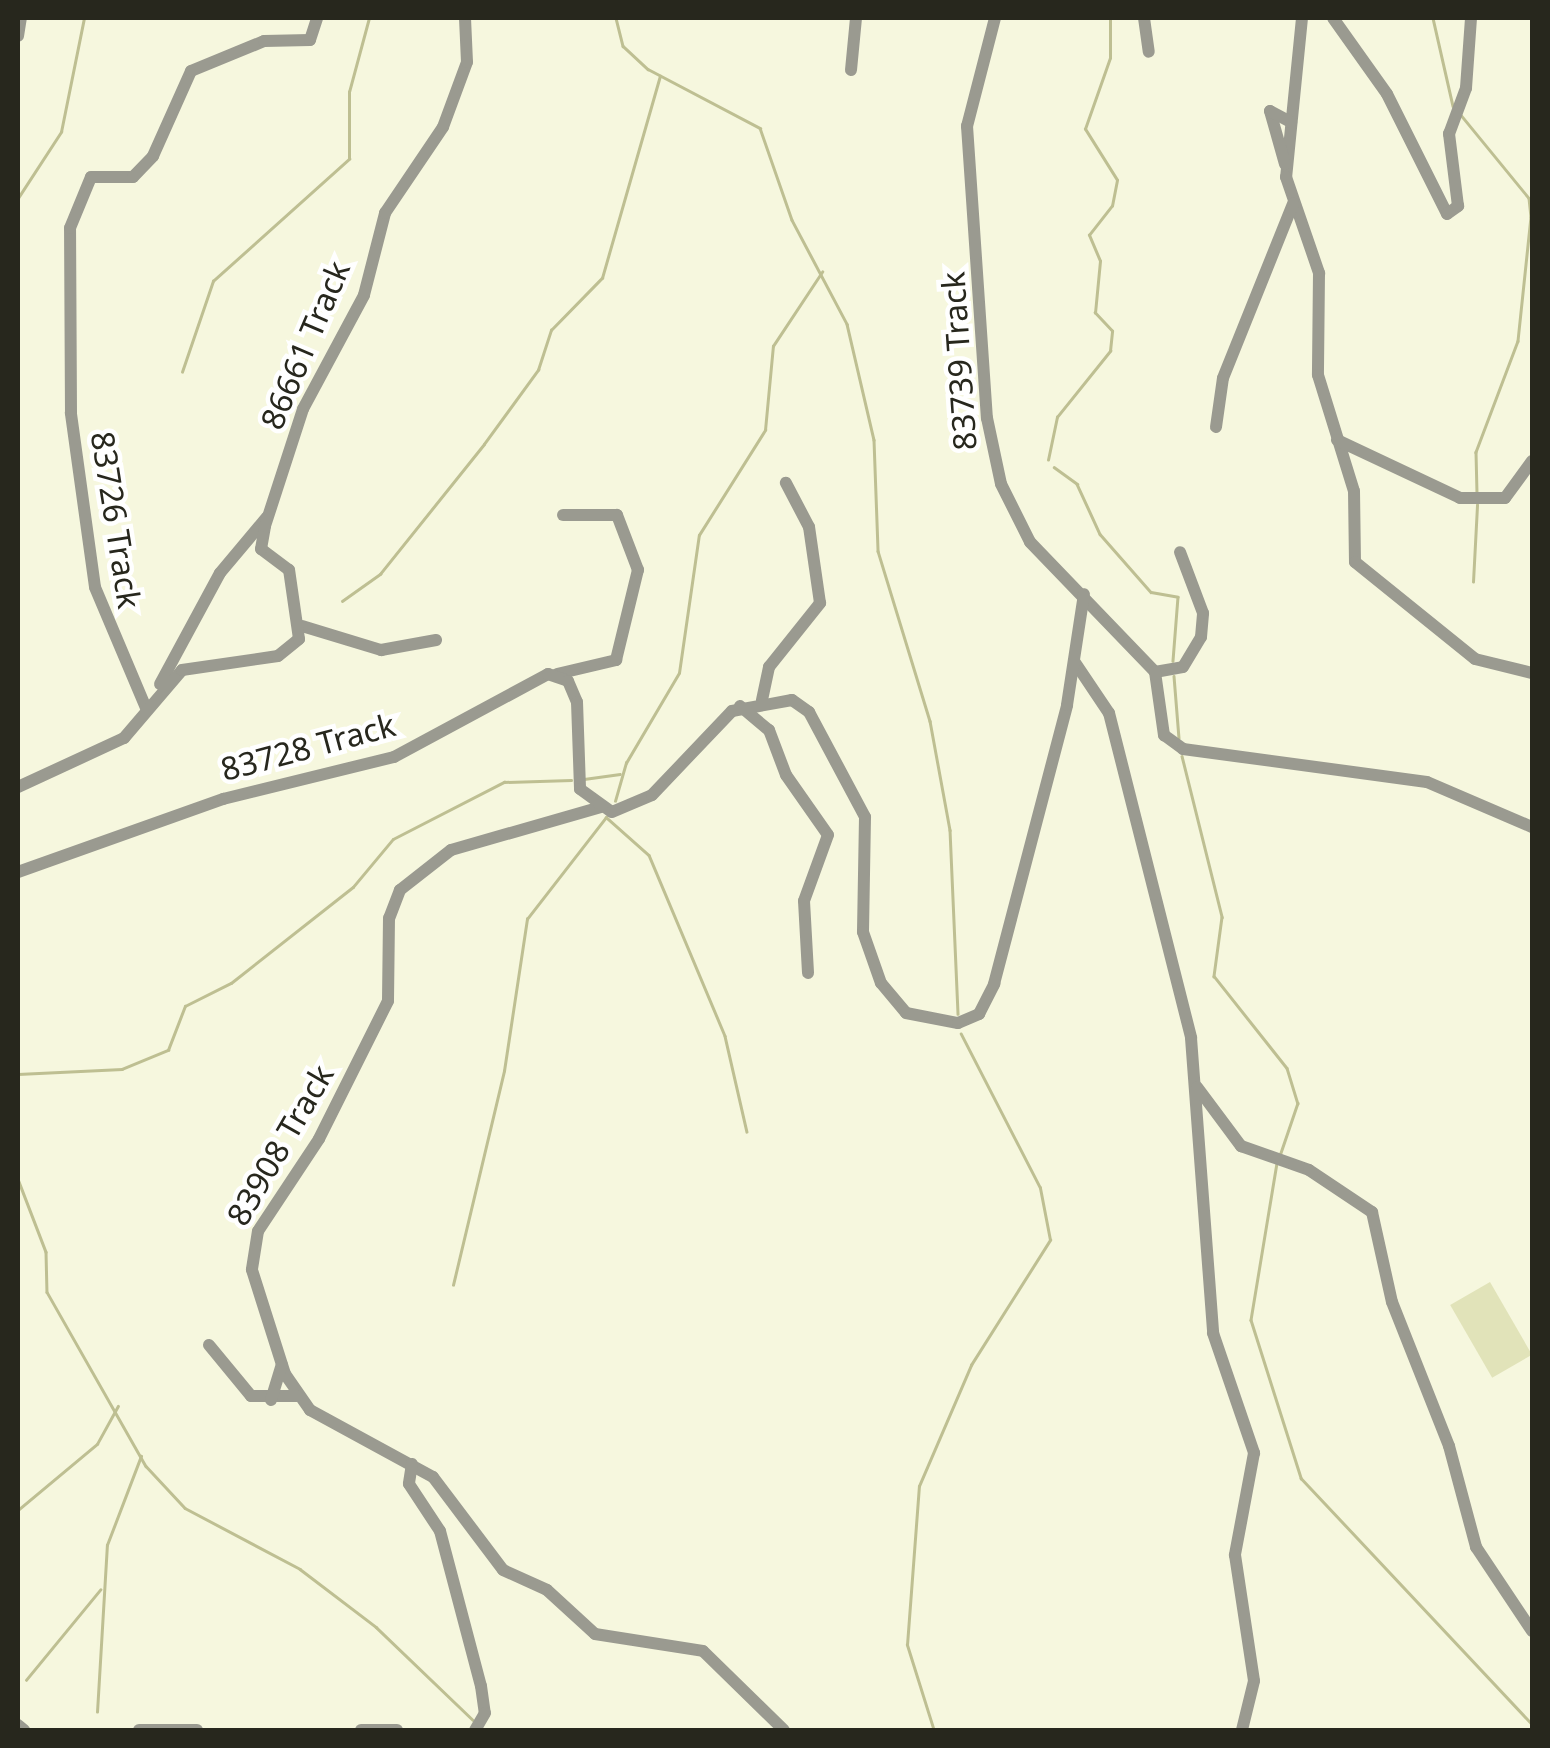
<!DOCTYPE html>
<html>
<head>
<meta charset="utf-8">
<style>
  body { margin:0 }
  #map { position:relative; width:1550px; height:1748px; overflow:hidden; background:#f6f7de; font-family:"Noto Sans",sans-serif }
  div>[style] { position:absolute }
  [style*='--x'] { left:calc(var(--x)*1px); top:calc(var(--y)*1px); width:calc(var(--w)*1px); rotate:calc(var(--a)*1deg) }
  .green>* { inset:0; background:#e1e3b9; transform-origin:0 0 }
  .stream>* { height:2.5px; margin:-1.25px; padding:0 1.25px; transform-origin:1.25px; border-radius:1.25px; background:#bebf92 }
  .minor>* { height:12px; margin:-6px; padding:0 6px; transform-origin:6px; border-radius:6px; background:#9a9a90 }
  span { translate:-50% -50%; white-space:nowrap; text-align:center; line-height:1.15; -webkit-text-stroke:9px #fff; paint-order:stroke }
  .street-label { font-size:32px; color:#27271d }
  .frame { position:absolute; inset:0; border:20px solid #27271d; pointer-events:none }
</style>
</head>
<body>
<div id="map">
  <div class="green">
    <i style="left:1490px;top:1282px;width:84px;height:46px;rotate:60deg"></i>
  </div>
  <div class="stream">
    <i style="--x:616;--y:18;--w:29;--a:76"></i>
    <i style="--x:623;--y:46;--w:34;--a:43"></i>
    <i style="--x:648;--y:69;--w:127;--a:27.8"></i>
    <i style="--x:760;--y:128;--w:97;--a:70.8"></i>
    <i style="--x:792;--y:220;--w:118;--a:62.1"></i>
    <i style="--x:847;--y:324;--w:119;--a:76.9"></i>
    <i style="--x:874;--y:440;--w:111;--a:87.9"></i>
    <i style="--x:878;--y:551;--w:178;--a:73"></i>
    <i style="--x:930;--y:721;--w:111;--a:79.6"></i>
    <i style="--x:950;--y:830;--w:184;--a:87.5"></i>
    <i style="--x:1433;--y:18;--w:90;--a:77.2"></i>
    <i style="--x:1461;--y:115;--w:107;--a:50.7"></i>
    <i style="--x:1529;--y:198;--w:19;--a:84"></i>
    <i style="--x:1531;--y:217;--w:125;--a:96"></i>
    <i style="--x:1518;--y:341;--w:119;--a:110.7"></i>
    <i style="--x:1476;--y:452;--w:42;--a:88.6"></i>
    <i style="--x:18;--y:198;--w:79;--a:-56.9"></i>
    <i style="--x:61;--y:132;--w:116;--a:-78.6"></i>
    <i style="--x:182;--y:372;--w:96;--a:-71.2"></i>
    <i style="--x:213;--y:281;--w:183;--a:-41.9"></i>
    <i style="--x:349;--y:159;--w:67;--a:-90"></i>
    <i style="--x:349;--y:92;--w:77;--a:-74.9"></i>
    <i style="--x:1048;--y:460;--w:44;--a:-78.2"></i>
    <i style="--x:1057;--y:417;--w:85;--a:-51.2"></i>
    <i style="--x:1110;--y:351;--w:20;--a:-84"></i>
    <i style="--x:1112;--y:331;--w:25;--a:-133"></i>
    <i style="--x:1095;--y:313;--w:52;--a:-84.5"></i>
    <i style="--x:1100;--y:261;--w:28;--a:-113"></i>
    <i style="--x:1089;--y:235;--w:37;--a:-52"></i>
    <i style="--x:1112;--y:206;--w:26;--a:-79"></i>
    <i style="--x:1117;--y:180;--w:60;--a:-122.1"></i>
    <i style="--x:1085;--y:129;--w:75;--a:-70.6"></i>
    <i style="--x:1110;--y:58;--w:40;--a:-90"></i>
    <i style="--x:1054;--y:467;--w:29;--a:36"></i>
    <i style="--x:1077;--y:484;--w:55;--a:65.3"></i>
    <i style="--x:1100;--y:534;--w:77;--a:48.7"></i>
    <i style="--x:1151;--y:592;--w:27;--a:10"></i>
    <i style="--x:1178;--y:597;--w:64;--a:94.5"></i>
    <i style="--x:1473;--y:582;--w:77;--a:-87"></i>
    <i style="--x:342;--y:601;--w:47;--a:-35.4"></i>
    <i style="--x:380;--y:574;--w:166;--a:-51.3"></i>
    <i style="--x:484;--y:444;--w:92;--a:-53.9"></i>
    <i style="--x:538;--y:370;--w:42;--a:-72"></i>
    <i style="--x:551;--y:330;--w:73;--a:-45.6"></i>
    <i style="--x:602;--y:278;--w:210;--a:-74"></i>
    <i style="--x:1174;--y:676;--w:62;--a:85.4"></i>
    <i style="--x:1182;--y:756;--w:166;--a:76"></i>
    <i style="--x:1222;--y:917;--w:60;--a:97.7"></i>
    <i style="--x:1214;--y:976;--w:117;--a:51.6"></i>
    <i style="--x:1287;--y:1068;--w:37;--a:73"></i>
    <i style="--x:1298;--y:1103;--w:56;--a:108.8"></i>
    <i style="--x:584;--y:779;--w:36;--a:-8"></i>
    <i style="--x:615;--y:801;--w:40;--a:-74"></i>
    <i style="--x:626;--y:763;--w:104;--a:-59.5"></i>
    <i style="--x:679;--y:673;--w:139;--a:-81.8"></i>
    <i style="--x:699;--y:535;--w:124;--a:-57.8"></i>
    <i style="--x:765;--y:430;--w:84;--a:-84.6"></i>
    <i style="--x:773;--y:346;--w:89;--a:-56.5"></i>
    <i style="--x:18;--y:1074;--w:104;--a:-2.8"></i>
    <i style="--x:122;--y:1069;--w:50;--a:-22.4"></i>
    <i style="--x:168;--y:1050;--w:47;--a:-68.9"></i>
    <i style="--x:185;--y:1006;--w:51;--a:-26.6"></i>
    <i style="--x:231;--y:983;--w:155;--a:-38.2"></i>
    <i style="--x:353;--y:887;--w:62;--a:-50.2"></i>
    <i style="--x:393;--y:839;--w:125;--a:-27.2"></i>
    <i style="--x:504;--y:782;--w:67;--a:-1.7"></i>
    <i style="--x:1277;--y:1163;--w:159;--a:99.4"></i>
    <i style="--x:1251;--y:1320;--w:166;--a:72.4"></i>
    <i style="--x:1301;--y:1478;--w:337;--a:46.8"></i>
    <i style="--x:18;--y:1179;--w:78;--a:69"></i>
    <i style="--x:46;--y:1252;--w:40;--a:88.6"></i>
    <i style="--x:47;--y:1292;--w:200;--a:60.4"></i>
    <i style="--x:146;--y:1466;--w:57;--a:47.1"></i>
    <i style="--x:185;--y:1508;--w:130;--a:27.9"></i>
    <i style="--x:300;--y:1569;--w:96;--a:37.3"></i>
    <i style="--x:376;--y:1627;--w:134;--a:43.8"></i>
    <i style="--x:453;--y:1285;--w:220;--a:-76.6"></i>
    <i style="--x:504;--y:1071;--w:154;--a:-81.4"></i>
    <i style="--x:527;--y:919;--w:129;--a:-52.2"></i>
    <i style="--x:606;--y:817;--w:57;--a:41.5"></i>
    <i style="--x:649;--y:855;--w:196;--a:67.2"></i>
    <i style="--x:725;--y:1036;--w:98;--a:77.1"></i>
    <i style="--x:18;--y:1510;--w:103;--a:-39.9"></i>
    <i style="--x:97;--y:1444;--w:43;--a:-61.1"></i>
    <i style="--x:26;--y:1680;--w:117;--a:-50.6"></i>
    <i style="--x:97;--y:1712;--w:167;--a:-86.6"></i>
    <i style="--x:107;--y:1545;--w:95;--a:-69.1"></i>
    <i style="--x:933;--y:1728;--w:87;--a:-107.4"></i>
    <i style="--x:907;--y:1645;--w:159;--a:-85.7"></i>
    <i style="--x:919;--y:1486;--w:132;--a:-66.7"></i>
    <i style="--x:971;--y:1365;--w:148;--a:-57.7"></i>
    <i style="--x:1050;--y:1240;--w:53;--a:-100.9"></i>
    <i style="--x:1040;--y:1188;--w:173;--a:-117.2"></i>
  </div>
  <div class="minor">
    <i style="--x:995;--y:18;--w:112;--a:104.5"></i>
    <i style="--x:967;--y:126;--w:293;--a:86.1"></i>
    <i style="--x:987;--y:418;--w:67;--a:78"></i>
    <i style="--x:1001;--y:484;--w:65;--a:63.4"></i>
    <i style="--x:1030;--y:542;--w:180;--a:46.1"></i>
    <i style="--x:1155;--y:672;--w:28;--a:-10"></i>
    <i style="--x:1183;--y:667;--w:35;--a:-59"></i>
    <i style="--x:1201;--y:637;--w:24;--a:-85"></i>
    <i style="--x:1203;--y:613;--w:65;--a:-110.7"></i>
    <i style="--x:1144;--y:18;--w:34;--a:82"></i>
    <i style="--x:1302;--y:18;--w:160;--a:95.7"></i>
    <i style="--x:1286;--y:177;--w:102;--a:71"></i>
    <i style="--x:1319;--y:273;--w:102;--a:90.6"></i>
    <i style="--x:1318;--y:375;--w:121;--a:72.8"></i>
    <i style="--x:1354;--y:491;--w:71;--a:89.2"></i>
    <i style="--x:1355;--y:562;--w:154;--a:38.9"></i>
    <i style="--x:1475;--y:659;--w:59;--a:13.8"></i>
    <i style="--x:1333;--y:18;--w:93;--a:54.6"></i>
    <i style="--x:1387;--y:94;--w:134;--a:63.4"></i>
    <i style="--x:1447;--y:214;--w:14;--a:-36"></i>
    <i style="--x:1458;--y:206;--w:73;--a:-97.1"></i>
    <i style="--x:1449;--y:134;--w:49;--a:-69.7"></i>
    <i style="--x:1466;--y:88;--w:70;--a:-85.9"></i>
    <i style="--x:18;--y:36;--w:18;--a:-81"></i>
    <i style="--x:851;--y:70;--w:52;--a:-84.5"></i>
    <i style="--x:1285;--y:164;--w:55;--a:-105.8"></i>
    <i style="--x:1270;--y:111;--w:24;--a:28"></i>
    <i style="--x:1216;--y:427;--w:49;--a:-81.9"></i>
    <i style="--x:1223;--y:378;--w:188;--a:-68.1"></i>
    <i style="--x:1337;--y:440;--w:136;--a:25.2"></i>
    <i style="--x:1460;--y:498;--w:45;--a:0"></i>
    <i style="--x:1505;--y:498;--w:46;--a:-53.9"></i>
    <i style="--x:302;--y:626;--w:83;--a:16.9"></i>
    <i style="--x:381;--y:650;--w:56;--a:-10.3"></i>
    <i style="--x:1074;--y:661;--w:63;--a:56.1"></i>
    <i style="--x:1109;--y:713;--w:335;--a:75.8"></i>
    <i style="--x:1191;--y:1038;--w:296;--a:85.7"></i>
    <i style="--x:1213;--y:1333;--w:127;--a:71.1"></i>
    <i style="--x:1254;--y:1453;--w:104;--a:100.6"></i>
    <i style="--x:1235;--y:1555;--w:127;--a:81.4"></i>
    <i style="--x:1254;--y:1681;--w:50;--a:103.8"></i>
    <i style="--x:1155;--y:672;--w:64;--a:81.9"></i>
    <i style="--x:1164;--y:735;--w:24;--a:36"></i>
    <i style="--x:1183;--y:749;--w:246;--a:7.7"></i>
    <i style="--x:1427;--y:782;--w:114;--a:23.2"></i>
    <i style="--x:557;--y:674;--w:61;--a:-13.3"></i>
    <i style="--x:616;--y:660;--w:93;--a:-76.3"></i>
    <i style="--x:638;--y:570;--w:59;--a:-110.9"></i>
    <i style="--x:617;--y:515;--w:54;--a:180"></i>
    <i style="--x:160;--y:684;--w:126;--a:-61.6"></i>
    <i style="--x:220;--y:573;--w:73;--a:-50"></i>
    <i style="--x:762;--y:700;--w:34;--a:-78"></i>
    <i style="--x:769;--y:667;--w:82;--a:-51.4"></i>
    <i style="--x:820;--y:603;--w:77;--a:-98.2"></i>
    <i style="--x:809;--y:527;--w:50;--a:-117.6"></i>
    <i style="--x:740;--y:706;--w:38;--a:40"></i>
    <i style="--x:769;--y:730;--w:48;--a:69.3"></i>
    <i style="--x:786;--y:775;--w:73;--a:55"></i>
    <i style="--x:828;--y:835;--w:70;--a:110"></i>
    <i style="--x:804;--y:901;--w:72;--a:86.8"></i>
    <i style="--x:146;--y:708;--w:131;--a:-112.9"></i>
    <i style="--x:95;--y:587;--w:176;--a:-97.9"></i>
    <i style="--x:71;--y:413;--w:185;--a:-90.3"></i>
    <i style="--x:70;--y:228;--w:55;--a:-67.6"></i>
    <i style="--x:91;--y:177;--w:42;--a:0"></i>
    <i style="--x:133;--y:177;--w:29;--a:-46"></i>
    <i style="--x:153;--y:156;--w:93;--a:-65.9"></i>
    <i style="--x:191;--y:71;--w:79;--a:-22.3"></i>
    <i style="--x:264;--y:41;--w:46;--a:-1.2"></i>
    <i style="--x:310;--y:40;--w:23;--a:-72"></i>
    <i style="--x:18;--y:787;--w:117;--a:-24.8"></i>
    <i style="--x:124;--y:738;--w:89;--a:-49.5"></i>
    <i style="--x:182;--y:670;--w:97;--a:-8.3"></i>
    <i style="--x:278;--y:656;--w:27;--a:-39"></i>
    <i style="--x:299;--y:639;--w:70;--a:-98.2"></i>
    <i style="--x:289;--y:570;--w:35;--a:-143"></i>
    <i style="--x:261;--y:549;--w:23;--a:-80"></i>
    <i style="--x:265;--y:526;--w:123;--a:-72"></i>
    <i style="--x:303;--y:409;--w:129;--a:-61.8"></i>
    <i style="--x:364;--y:295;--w:85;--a:-75.6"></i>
    <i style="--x:385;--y:213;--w:104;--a:-56"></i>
    <i style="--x:443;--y:127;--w:69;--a:-69.7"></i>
    <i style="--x:467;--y:62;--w:44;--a:-92.6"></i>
    <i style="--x:601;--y:807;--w:156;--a:164"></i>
    <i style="--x:451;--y:850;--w:65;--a:141.9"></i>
    <i style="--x:400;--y:890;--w:30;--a:111"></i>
    <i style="--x:389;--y:918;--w:83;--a:90.7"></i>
    <i style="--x:388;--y:1001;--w:154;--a:116.6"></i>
    <i style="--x:319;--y:1139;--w:110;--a:123.5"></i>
    <i style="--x:258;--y:1231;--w:39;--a:99"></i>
    <i style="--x:252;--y:1270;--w:109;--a:72.4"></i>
    <i style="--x:285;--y:1374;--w:44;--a:55.2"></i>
    <i style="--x:310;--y:1410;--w:140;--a:28.6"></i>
    <i style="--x:433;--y:1477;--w:116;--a:53"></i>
    <i style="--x:503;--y:1570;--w:48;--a:24.4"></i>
    <i style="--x:547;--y:1590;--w:65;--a:42.5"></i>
    <i style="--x:595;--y:1634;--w:109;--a:8.9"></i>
    <i style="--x:703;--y:1651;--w:113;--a:44.3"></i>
    <i style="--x:18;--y:872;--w:218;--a:-19.6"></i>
    <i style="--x:223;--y:799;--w:176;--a:-13.8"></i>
    <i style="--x:394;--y:757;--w:175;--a:-28.3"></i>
    <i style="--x:548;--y:674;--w:21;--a:19"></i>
    <i style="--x:568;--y:681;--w:23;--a:67"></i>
    <i style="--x:577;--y:702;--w:87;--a:88"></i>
    <i style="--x:580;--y:789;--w:39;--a:36"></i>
    <i style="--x:612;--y:812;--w:43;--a:-23"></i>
    <i style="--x:652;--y:795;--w:116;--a:-46.4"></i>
    <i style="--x:732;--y:711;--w:61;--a:-10.4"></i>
    <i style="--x:792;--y:700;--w:21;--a:35"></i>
    <i style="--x:809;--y:712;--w:119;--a:61.9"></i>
    <i style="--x:865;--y:817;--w:115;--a:91"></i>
    <i style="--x:863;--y:932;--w:54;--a:70.6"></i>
    <i style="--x:881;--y:983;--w:39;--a:50"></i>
    <i style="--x:906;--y:1013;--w:53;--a:10.9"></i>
    <i style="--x:958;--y:1023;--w:23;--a:-23"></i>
    <i style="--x:979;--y:1014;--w:34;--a:-63"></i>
    <i style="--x:994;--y:984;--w:288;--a:-75.3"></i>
    <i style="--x:1067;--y:705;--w:112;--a:-81.3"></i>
    <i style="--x:1197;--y:1087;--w:74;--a:53.3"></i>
    <i style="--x:1241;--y:1146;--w:72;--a:19.4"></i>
    <i style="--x:1309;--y:1170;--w:76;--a:33.7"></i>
    <i style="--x:1372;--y:1212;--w:92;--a:77.5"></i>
    <i style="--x:1392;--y:1302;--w:155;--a:68.4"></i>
    <i style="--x:1449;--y:1446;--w:105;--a:75"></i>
    <i style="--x:1476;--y:1547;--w:101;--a:56.3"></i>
    <i style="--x:209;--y:1345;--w:66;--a:50.5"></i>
    <i style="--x:251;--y:1396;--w:46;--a:0"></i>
    <i style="--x:271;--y:1400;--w:37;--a:-73"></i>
    <i style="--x:412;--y:1464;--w:20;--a:99"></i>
    <i style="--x:409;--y:1484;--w:56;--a:56.6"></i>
    <i style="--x:440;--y:1531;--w:160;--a:75.2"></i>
    <i style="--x:481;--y:1686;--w:27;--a:82"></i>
    <i style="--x:485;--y:1713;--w:20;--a:120"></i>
    <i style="--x:18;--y:1725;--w:8;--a:40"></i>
    <i style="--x:139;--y:1730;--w:58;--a:0"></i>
    <i style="--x:361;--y:1730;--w:36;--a:0"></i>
  </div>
  <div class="street-label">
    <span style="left:305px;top:345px;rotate:-67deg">86661 Track</span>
    <span style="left:959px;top:361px;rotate:-94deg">83739 Track</span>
    <span style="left:116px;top:520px;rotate:81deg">83726 Track</span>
    <span style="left:308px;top:747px;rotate:-15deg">83728 Track</span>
    <span style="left:280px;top:1145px;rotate:-60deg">83908 Track</span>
  </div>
  <div class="frame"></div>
</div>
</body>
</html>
